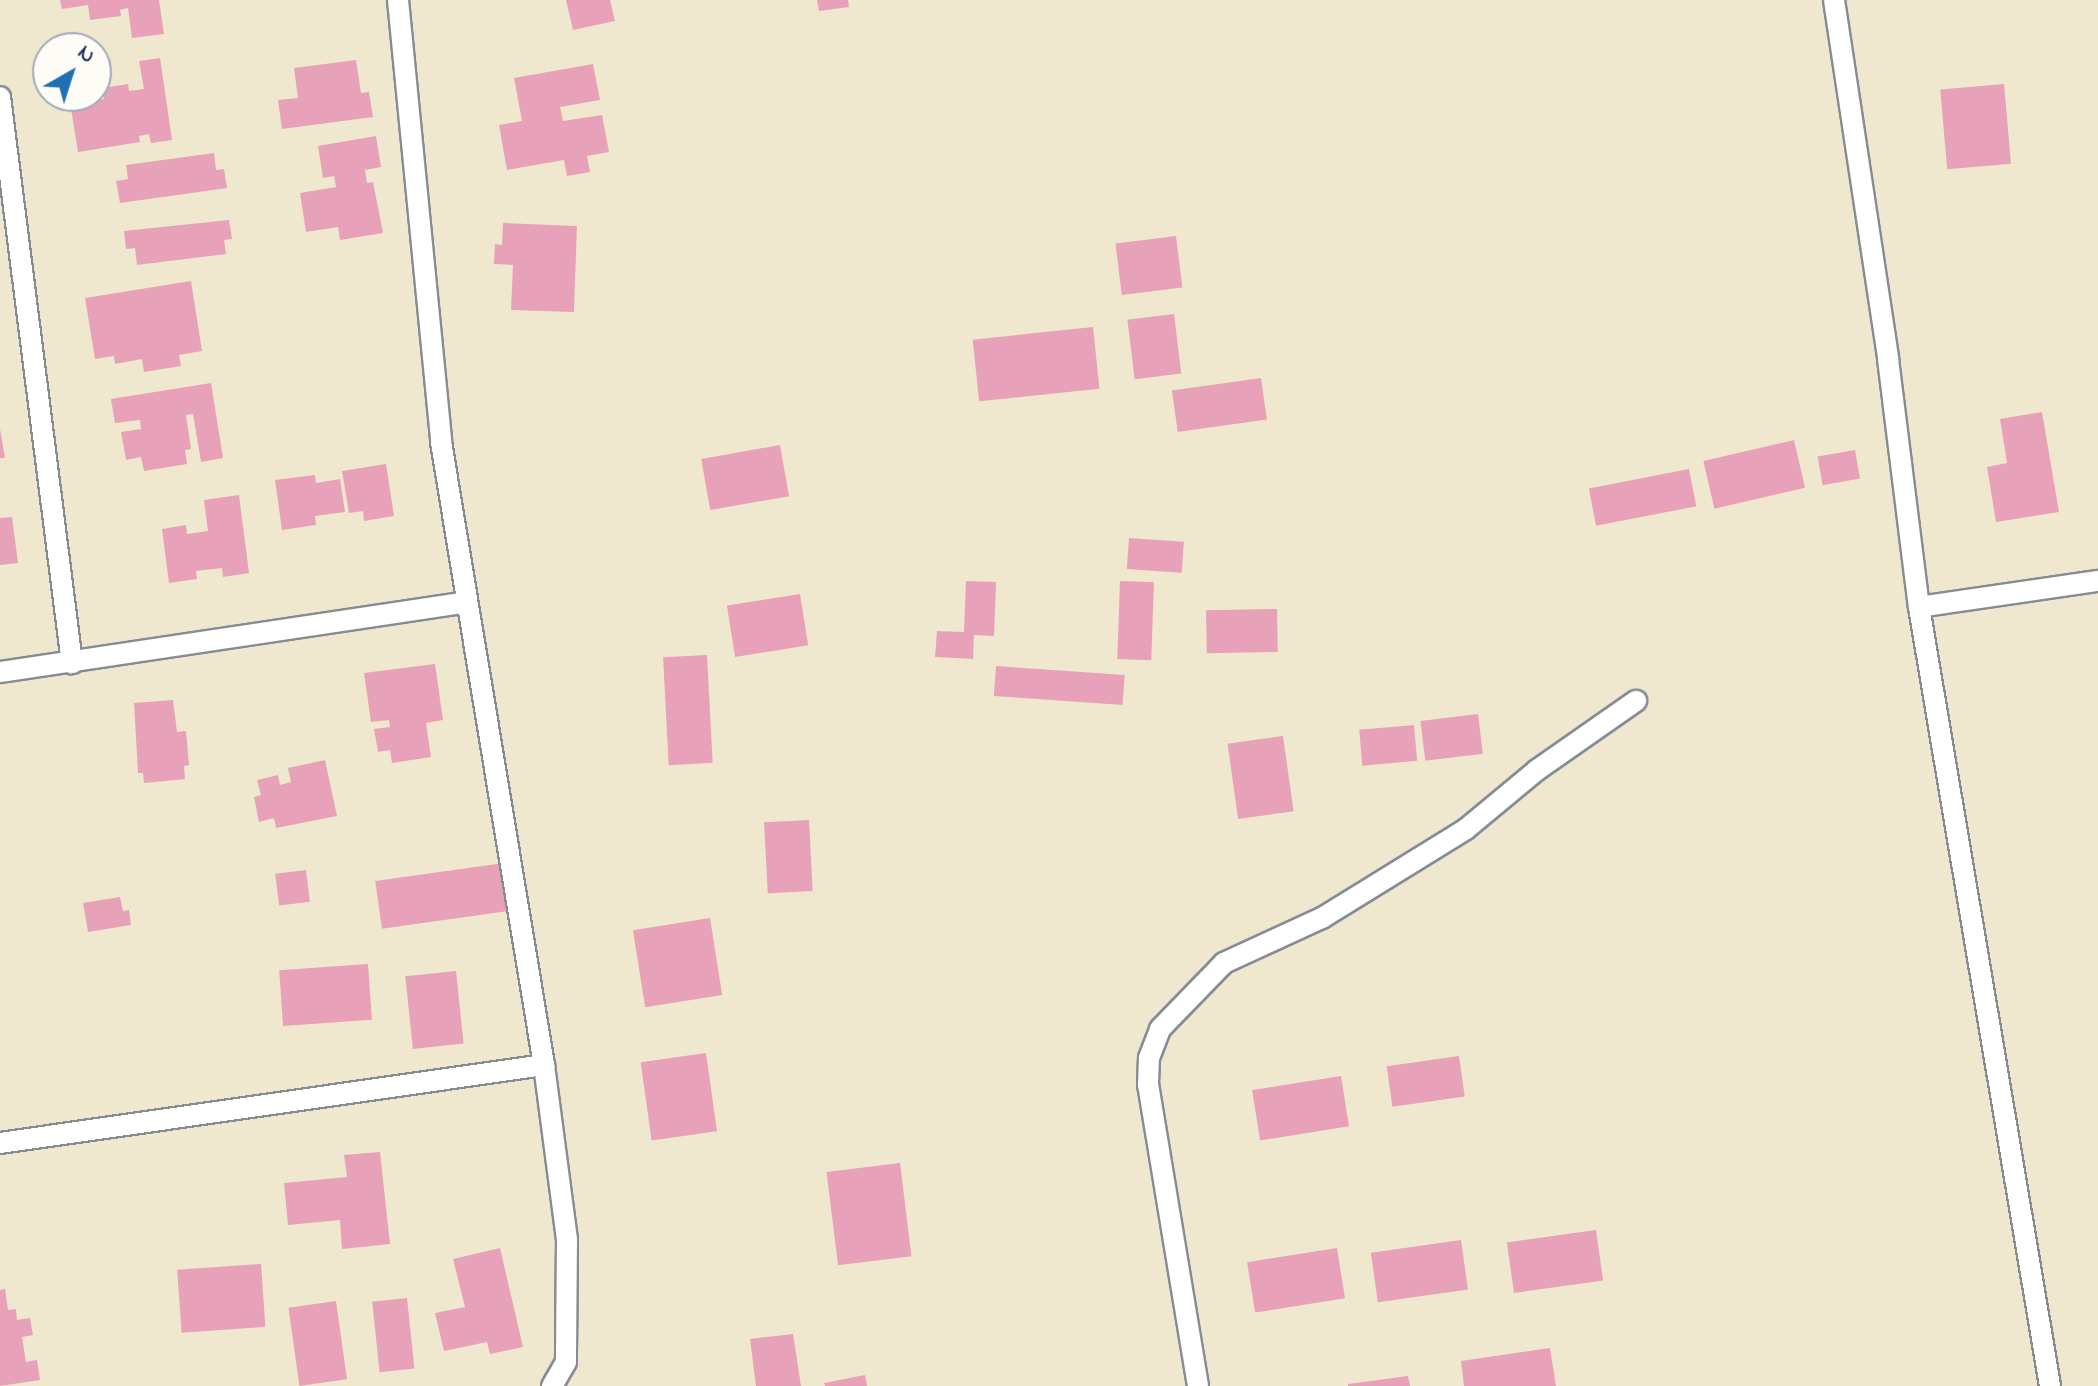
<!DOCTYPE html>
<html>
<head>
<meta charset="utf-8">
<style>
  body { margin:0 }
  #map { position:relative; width:2098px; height:1386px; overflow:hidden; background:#efe8ce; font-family:"Indie Flower",sans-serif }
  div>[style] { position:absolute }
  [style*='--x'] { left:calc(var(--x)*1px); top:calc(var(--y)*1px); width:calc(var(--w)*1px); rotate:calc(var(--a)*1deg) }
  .building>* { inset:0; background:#e7a2b9; transform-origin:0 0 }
  .roads { filter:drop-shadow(2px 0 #858c96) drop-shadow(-2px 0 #858c96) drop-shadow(0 2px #858c96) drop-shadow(0 -2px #858c96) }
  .minor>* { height:20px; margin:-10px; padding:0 10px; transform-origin:10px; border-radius:10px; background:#fff }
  span { translate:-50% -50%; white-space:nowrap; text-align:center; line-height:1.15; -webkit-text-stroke:8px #fdfcf7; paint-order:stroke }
  .north { position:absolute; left:32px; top:32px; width:80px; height:80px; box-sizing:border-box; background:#fdfcf7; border:2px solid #a3aaba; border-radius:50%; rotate:39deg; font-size:22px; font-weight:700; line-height:32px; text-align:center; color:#1b2f5e }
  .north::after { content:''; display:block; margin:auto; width:28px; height:36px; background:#1f6fb2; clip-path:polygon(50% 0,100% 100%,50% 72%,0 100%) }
</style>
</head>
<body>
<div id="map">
  <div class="building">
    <i style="clip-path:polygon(60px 0,159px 0,164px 34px,132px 38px,128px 8px,120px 10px,121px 16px,90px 20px,88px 5px,62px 9px)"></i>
    <i style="clip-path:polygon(566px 0,610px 0,615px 21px,573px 30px)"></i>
    <i style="clip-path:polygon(817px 0,848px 0,849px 7px,819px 11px)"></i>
    <i style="clip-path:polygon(160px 58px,172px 140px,151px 143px,149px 134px,139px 136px,140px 142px,78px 152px,69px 96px,94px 96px,95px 100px,104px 99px,102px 88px,128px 84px,129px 91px,144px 89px,139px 61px)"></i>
    <i style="clip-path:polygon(356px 60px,361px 93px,369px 92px,373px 117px,282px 129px,278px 100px,298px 98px,294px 68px)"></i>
    <i style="clip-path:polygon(593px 64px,600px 100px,560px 107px,563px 121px,602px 115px,609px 152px,587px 156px,590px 172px,567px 176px,564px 160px,507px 170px,499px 125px,522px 121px,514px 78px)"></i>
    <i style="left:2004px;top:84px;width:80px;height:64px;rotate:85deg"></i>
    <i style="clip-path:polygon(376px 136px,381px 167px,365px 170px,367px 183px,373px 182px,383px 233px,340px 240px,338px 227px,306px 232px,300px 193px,336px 187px,334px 176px,323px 178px,318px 146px)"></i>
    <i style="clip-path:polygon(214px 153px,216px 170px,224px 169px,227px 188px,120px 203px,116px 181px,128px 179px,126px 165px)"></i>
    <i style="clip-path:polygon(229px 220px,232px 239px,224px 240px,226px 254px,137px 265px,135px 248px,126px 249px,124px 231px)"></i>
    <i style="clip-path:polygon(503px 223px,577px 226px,574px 312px,511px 310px,513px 265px,494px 264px,495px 244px,502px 245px)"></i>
    <i style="left:1176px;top:236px;width:52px;height:61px;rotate:83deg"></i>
    <i style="clip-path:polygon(191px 281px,202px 351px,179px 355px,181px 366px,144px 372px,142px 359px,115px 364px,114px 356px,95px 359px,85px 298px)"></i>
    <i style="left:1174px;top:314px;width:60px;height:47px;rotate:83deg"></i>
    <i style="left:1093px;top:327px;width:62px;height:121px;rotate:84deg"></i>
    <i style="left:1261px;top:378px;width:42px;height:90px;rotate:82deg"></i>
    <i style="clip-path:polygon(211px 383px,223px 458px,201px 462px,193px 414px,186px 415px,191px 449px,185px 450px,187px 464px,144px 471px,141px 457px,126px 460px,121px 432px,141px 429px,140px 420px,115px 423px,111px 399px)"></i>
    <i style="clip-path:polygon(2042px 412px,2059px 512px,1996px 522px,1987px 467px,2007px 463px,2000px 419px)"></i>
    <i style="clip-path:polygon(0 429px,5px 458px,0 458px)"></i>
    <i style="left:1794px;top:440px;width:49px;height:93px;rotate:77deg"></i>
    <i style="left:780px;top:445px;width:52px;height:80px;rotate:80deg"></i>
    <i style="left:1855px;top:450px;width:29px;height:38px;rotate:80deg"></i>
    <i style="clip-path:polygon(386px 464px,394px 516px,364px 521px,363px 511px,349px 513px,342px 471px)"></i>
    <i style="left:1689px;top:469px;width:38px;height:102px;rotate:79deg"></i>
    <i style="clip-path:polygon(315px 475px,316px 483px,340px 479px,345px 512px,315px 516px,316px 525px,282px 530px,275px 480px)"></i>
    <i style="clip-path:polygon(239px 495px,249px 573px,223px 577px,222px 568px,196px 571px,197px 579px,169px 583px,162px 529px,186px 525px,187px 534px,208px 531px,204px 500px)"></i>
    <i style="clip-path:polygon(12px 517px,18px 563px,0 565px,0 518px)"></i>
    <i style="left:1129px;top:538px;width:55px;height:31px;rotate:4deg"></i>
    <i style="clip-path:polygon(966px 581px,996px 582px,994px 636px,974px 635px,973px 659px,935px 657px,937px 631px,964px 632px)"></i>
    <i style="left:1120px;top:581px;width:34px;height:78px;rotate:2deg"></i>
    <i style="left:800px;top:594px;width:52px;height:74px;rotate:81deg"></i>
    <i style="left:1277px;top:609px;width:43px;height:71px;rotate:89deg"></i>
    <i style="left:707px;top:655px;width:108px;height:44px;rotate:87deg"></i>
    <i style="clip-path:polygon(435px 664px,443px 720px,426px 723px,431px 757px,392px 763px,390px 750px,378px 752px,374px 729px,390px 727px,389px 720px,371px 722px,364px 673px)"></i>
    <i style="left:996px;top:666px;width:129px;height:30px;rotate:4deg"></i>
    <i style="clip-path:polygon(173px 700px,177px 732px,186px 731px,189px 765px,184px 766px,185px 779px,144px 783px,143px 773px,138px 773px,134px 703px)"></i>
    <i style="left:1478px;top:714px;width:40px;height:58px;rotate:83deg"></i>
    <i style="left:1414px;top:725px;width:36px;height:55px;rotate:85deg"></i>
    <i style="left:1283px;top:736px;width:76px;height:56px;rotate:82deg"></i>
    <i style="clip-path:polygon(325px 760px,337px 816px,276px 828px,274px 818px,259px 822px,254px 797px,261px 795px,257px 780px,278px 775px,280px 785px,291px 782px,288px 768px)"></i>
    <i style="left:809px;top:820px;width:71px;height:45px;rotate:87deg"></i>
    <i style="left:504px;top:863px;width:48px;height:130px;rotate:82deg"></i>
    <i style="left:306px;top:870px;width:32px;height:31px;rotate:83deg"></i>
    <i style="clip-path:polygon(120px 897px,123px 911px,129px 910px,131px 925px,88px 932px,83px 903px)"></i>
    <i style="left:710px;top:918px;width:78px;height:78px;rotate:81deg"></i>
    <i style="left:368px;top:964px;width:56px;height:89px;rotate:86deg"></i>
    <i style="left:456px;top:971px;width:73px;height:51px;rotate:84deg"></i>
    <i style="left:706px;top:1053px;width:79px;height:66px;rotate:82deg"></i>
    <i style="left:1459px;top:1056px;width:41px;height:73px;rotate:82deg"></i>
    <i style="left:1341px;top:1076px;width:51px;height:90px;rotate:81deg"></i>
    <i style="clip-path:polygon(380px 1152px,390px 1244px,342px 1249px,340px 1220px,288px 1225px,284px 1183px,347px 1177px,344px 1155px)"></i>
    <i style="left:900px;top:1163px;width:94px;height:74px;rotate:83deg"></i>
    <i style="left:1596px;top:1230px;width:51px;height:90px;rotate:82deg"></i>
    <i style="left:1461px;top:1240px;width:50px;height:91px;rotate:82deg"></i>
    <i style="clip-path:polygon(500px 1248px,523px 1347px,490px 1354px,487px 1342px,444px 1351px,435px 1313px,465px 1307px,453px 1259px)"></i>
    <i style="left:1337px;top:1248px;width:51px;height:91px;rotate:81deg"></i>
    <i style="left:261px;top:1264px;width:63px;height:84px;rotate:86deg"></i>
    <i style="clip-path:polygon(5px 1289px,8px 1310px,16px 1309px,17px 1320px,30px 1318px,33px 1335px,22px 1337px,26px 1362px,37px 1360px,40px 1380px,0 1386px,0 1290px)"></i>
    <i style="left:407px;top:1298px;width:71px;height:35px;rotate:84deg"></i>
    <i style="left:336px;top:1301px;width:79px;height:48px;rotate:82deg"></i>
    <i style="clip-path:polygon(793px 1334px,801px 1386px,756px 1386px,750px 1339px)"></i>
    <i style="clip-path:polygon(1550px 1348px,1556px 1386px,1464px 1386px,1461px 1361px)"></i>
    <i style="clip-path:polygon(865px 1375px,867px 1386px,825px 1386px,824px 1383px)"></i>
    <i style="clip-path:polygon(1408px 1376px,1410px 1386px,1348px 1386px,1348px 1384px)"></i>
  </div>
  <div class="roads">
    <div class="minor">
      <i style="--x:398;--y:0;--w:444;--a:84.4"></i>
      <i style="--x:441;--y:442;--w:631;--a:80.61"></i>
      <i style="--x:544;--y:1065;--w:176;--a:82.5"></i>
      <i style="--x:567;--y:1239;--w:123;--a:90.5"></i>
      <i style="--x:566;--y:1362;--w:28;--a:120"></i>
      <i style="--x:1834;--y:0;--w:363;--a:81.4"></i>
      <i style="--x:1888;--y:359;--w:250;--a:82.9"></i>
      <i style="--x:1919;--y:607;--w:790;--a:80.45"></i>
      <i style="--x:0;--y:97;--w:571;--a:82.75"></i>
      <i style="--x:1919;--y:607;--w:181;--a:-8.3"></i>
      <i style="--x:0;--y:672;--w:472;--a:-8.5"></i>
      <i style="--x:0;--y:1143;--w:550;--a:-8.16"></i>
      <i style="--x:1198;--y:1386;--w:305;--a:-99.4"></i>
      <i style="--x:1148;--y:1085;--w:27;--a:-88"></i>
      <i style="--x:1149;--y:1058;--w:31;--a:-69"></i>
      <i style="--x:1160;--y:1029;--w:92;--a:-45.9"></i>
      <i style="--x:1224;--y:963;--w:108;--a:-24.7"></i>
      <i style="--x:1322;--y:918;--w:169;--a:-31.7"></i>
      <i style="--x:1466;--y:829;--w:92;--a:-39.7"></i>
      <i style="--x:1537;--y:770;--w:121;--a:-34.9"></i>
    </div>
  </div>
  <div class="north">N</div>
</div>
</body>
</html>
